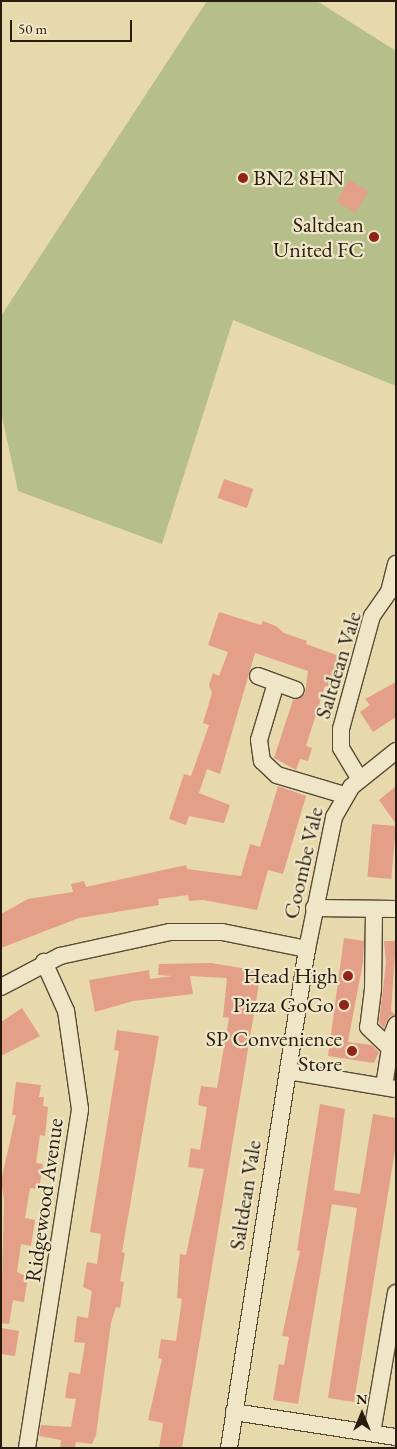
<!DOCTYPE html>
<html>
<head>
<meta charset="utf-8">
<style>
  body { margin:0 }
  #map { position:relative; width:397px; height:1449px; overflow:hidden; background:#e7d9ab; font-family:"EB Garamond",serif }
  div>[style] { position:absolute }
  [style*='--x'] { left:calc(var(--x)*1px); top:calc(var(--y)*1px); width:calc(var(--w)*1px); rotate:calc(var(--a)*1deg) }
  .green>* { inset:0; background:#b6bf89 }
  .building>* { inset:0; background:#e49f89; transform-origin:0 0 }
  .roads { filter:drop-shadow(1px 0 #584b35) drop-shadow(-1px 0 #584b35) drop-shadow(0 1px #584b35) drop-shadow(0 -1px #584b35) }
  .minor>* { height:16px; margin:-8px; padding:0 8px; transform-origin:8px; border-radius:8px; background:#efe6c8 }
  .dots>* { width:14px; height:14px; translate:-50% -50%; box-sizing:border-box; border:2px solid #efe6c8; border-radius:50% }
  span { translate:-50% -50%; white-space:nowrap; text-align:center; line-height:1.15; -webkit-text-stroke:4.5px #efe6c8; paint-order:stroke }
  .poi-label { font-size:22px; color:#281c0e }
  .left { translate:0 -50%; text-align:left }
  .right { translate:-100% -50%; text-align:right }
  .street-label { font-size:22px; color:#281c0e }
  .frame { position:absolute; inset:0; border:2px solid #281c0e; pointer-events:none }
  .north { position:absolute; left:337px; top:1389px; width:50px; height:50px; -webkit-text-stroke:4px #efe6c8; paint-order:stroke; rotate:0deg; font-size:14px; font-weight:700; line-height:20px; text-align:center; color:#281c0e }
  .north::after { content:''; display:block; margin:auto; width:18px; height:22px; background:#281c0e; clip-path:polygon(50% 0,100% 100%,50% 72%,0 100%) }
  .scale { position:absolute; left:10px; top:20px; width:122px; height:22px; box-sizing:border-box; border:2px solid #281c0e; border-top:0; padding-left:6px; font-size:15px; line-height:18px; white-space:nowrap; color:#281c0e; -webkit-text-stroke:4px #efe6c8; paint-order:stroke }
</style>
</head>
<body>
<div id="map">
  <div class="green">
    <i style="clip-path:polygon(207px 1px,317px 1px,396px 51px,396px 386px,233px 320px,162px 544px,18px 491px,1px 412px,1px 316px)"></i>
  </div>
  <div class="building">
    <i style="left:349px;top:180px;width:22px;height:25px;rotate:30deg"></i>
    <i style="left:224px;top:479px;width:31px;height:20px;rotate:19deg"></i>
    <i style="clip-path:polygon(219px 612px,261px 625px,263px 621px,276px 626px,284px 633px,307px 641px,306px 644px,345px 658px,335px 688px,325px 686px,306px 746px,312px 748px,308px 761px,300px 759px,296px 770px,274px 758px,293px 700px,305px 694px,308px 671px,255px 653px,220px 774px,207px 769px,199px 793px,230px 805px,224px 823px,189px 816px,186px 825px,169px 819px,184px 774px,191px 776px,209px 725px,203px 723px,212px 693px,209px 685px,213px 673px,219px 676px,228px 652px,208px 645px)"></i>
    <i style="clip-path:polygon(396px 682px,396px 717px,373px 732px,360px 712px,370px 705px,365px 699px)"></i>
    <i style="clip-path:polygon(278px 786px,306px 796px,283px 874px,268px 870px,257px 910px,203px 900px,189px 901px,188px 895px,158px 899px,159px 905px,79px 918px,1px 948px,1px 914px,28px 899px,73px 892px,71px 884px,84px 881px,86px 887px,186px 865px,187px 869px,241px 876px,250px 844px,260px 847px)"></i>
    <i style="clip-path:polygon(396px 786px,396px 824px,379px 800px)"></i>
    <i style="left:372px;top:824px;width:24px;height:53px;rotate:5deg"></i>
    <i style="clip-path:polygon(344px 938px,364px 941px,363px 962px,348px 1042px,372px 1045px,379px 1052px,374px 1063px,328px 1056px)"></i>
    <i style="clip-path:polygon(384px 941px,396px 941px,391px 1011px,396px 1015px,389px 1017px,384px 1028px,379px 1023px,386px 963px)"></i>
    <i style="clip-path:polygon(211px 963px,259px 971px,260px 977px,182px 1448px,159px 1448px,163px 1423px,148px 1420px,162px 1359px,158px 1358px,161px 1339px,176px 1341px,182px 1299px,177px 1298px,180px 1254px,186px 1255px,204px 1169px,188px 1167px,191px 1148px,200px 1150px,207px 1107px,198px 1105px,201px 1086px,217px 1088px,229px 1018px,223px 1017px,227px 978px,190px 976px,193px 994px,133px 1001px,95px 1012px,89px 980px,149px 970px,150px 979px,172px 976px,158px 975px,159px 964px)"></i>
    <i style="clip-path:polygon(22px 1008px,40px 1036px,1px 1056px,1px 1022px)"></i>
    <i style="clip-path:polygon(117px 1030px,159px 1036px,122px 1252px,125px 1253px,120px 1281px,124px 1282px,120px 1308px,116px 1307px,111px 1323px,96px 1435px,92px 1444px,76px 1442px,75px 1448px,60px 1448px,61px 1440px,39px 1436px,41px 1425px,71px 1427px,76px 1399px,65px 1398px,69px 1372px,80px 1374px,85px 1343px,74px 1342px,77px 1316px,88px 1318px,92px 1291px,83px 1287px,87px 1262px,97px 1264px,101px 1234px,90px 1232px,119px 1051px,114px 1050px)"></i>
    <i style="clip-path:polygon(16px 1082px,41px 1085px,39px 1097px,44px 1097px,43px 1106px,48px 1107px,45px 1136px,40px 1135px,36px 1163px,43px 1164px,39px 1189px,30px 1188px,25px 1218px,35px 1220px,31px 1246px,21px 1244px,17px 1272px,28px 1277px,24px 1302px,13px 1300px,9px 1324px,1px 1323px,4px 1200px,1px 1181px,16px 1115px,12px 1115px)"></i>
    <i style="clip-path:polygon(320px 1104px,345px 1109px,334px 1190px,360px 1194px,373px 1114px,396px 1118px,396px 1144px,354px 1402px,328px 1398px,357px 1208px,332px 1204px,298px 1404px,273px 1400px,279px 1364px,284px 1365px,289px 1337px,282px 1336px,300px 1251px,297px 1250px)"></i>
    <i style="clip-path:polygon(1px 1328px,19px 1331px,15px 1356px,1px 1354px)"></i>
  </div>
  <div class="roads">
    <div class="minor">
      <i style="--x:258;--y:676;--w:40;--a:20.2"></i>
      <i style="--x:276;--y:683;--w:59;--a:106.6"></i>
      <i style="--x:259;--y:740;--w:21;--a:82"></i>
      <i style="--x:262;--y:761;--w:21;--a:43"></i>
      <i style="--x:277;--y:775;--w:70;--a:16.6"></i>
      <i style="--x:359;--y:778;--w:35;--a:-121"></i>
      <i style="--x:341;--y:748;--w:19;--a:-90"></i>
      <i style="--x:341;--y:729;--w:117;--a:-74.7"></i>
      <i style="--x:372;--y:616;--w:29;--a:-55"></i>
      <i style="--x:389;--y:592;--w:29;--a:-76"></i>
      <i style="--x:314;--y:908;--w:82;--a:0.7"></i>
      <i style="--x:374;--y:909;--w:80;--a:90.7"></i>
      <i style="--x:373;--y:989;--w:38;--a:97"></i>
      <i style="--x:368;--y:1027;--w:30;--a:44"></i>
      <i style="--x:390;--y:1048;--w:39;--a:99"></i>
      <i style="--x:1;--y:987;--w:67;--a:-27.7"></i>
      <i style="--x:60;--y:956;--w:113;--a:-12.3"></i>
      <i style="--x:170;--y:932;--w:52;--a:0"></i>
      <i style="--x:222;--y:932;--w:87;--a:11.3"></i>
      <i style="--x:388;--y:1045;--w:22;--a:-68"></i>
      <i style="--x:288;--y:1071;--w:109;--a:9.5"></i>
      <i style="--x:234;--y:1412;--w:164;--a:8.8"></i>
      <i style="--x:372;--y:1433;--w:142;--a:-80.3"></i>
      <i style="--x:27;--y:1448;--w:343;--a:-81.1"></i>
      <i style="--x:80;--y:1109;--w:99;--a:-98.1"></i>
      <i style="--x:66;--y:1011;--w:54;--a:-114.2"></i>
      <i style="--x:229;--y:1448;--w:505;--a:-81.12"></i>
      <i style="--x:307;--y:949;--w:135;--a:-78.4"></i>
      <i style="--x:334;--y:817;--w:34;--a:-60"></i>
      <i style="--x:351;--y:787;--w:58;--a:-38.7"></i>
    </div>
  </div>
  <div class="dots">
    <i style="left:243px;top:178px;background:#8f2418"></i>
    <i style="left:374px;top:237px;background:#8f2418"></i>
    <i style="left:348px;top:976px;background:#8f2418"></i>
    <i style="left:344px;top:1005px;background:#8f2418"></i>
    <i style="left:352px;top:1051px;background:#8f2418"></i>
  </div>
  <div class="poi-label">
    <span class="left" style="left:253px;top:178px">BN2 8HN</span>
    <span class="right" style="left:364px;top:237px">Saltdean<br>United FC</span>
    <span class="right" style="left:338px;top:976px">Head High</span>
    <span class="right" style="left:334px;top:1005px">Pizza GoGo</span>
    <span class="right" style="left:342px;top:1051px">SP Convenience<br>Store</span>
  </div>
  <div class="street-label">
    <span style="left:338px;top:665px;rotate:-73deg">Saltdean Vale</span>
    <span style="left:303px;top:863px;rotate:-77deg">Coombe Vale</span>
    <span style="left:245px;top:1195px;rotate:-81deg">Saltdean Vale</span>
    <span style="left:44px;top:1200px;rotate:-82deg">Ridgewood Avenue</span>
  </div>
  <div class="frame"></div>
  <div class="north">N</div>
  <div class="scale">50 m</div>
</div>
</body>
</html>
